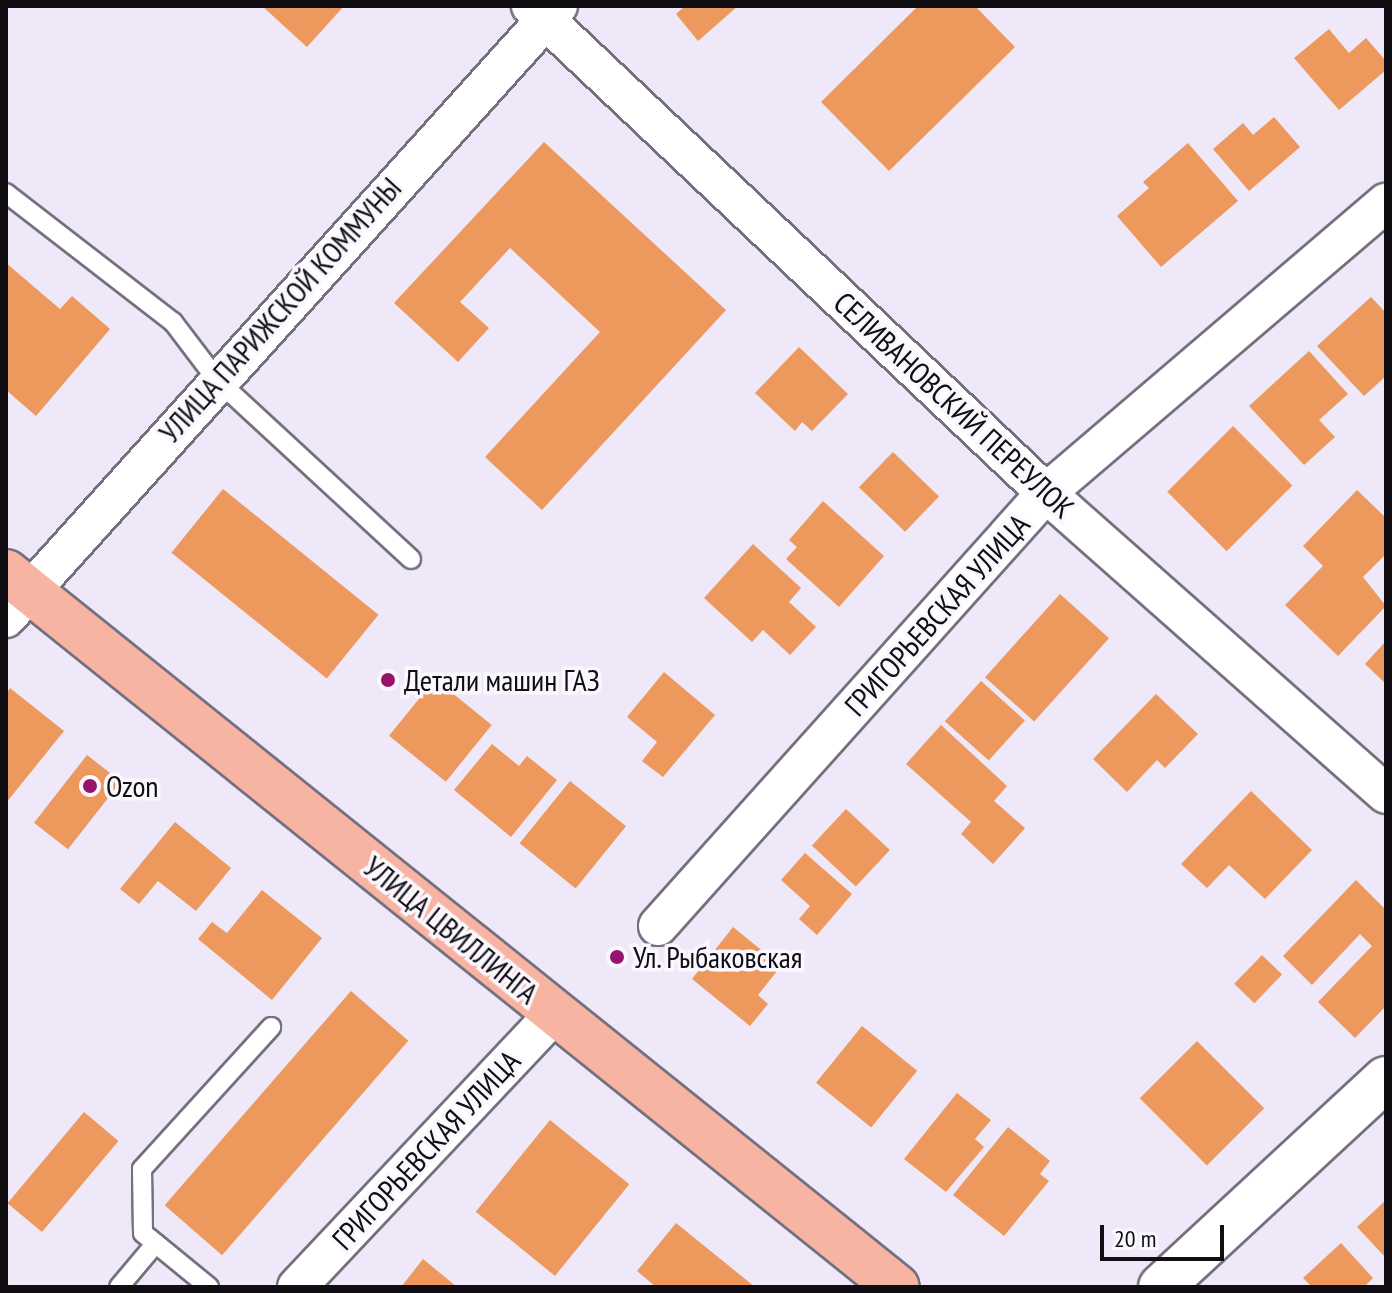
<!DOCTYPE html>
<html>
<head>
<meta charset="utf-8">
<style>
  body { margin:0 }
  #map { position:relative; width:1392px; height:1293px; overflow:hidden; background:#eee8f9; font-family:"PT Sans Narrow",sans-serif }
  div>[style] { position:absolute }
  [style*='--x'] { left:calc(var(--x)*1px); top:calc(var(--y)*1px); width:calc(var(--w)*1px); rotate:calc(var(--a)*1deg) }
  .building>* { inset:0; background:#ed985d; transform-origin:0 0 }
  .roads { filter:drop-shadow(2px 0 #75707f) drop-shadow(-2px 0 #75707f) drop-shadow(0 2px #75707f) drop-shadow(0 -2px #75707f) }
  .service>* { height:18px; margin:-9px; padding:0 9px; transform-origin:9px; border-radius:9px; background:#fff }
  .minor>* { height:38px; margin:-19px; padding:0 19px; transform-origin:19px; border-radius:19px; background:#fff }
  .secondary>* { height:44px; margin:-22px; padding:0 22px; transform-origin:22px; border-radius:22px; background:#fff }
  .primary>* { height:44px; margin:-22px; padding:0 22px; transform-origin:22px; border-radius:22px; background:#f7b4a2 }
  .dots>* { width:22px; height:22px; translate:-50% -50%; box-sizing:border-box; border:4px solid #faf8fe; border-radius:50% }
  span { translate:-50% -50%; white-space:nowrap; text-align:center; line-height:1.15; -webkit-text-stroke:7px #faf8fe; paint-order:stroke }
  .street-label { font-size:30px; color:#100e13 }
  .poi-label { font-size:30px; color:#100e13 }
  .left { translate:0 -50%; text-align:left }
  .frame { position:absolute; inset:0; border:8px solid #100e13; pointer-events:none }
  .scale { position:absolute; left:1100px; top:1225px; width:124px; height:36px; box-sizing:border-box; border:4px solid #100e13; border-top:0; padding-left:10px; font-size:24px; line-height:28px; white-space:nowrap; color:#100e13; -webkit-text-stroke:6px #faf8fe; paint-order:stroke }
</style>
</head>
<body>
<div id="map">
  <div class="building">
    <i style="clip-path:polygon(262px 6px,344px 6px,307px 47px)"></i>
    <i style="clip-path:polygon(685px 6px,738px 6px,698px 41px,676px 14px)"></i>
    <i style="clip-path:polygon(918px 6px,975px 6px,1015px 47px,889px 171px,821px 102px)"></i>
    <i style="clip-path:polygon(1329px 29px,1349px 53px,1366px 38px,1386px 61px,1386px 70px,1339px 110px,1294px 58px)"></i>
    <i style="clip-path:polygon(1274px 117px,1300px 147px,1249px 191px,1213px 149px,1243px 123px,1253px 135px)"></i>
    <i style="clip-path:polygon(544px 142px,726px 310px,542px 510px,485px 457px,600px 332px,510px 248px,460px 302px,489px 328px,458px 362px,394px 303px)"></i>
    <i style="clip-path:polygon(1188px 143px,1238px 201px,1161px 267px,1117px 216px,1149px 188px,1143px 182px)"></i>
    <i style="clip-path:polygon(6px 263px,60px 309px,72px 296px,110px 329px,36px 416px,6px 390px)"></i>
    <i style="clip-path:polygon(1371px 297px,1386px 313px,1386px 376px,1364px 396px,1317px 346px)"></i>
    <i style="clip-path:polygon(799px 347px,848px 394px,812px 431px,802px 422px,795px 431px,755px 393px)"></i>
    <i style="clip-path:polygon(1309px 351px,1348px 394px,1319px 420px,1335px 437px,1304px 465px,1249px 406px)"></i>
    <i style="left:1233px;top:426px;width:84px;height:93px;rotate:45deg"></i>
    <i style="left:893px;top:452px;width:64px;height:49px;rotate:44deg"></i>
    <i style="left:223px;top:489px;width:200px;height:82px;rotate:39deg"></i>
    <i style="clip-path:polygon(1357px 490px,1386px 518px,1386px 554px,1363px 577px,1386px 606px,1338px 656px,1285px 605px,1323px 566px,1303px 546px)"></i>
    <i style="clip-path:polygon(823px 501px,884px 556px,839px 607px,786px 559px,797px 547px,789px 540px)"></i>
    <i style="clip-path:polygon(753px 544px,801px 588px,789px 602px,816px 627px,790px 655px,763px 630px,752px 642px,704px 598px)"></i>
    <i style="left:1060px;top:594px;width:66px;height:112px;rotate:42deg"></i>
    <i style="clip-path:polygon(1386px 641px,1386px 684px,1365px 664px)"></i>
    <i style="clip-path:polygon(664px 672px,715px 715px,663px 777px,642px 761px,657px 742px,627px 717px)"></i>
    <i style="left:435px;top:679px;width:73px;height:73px;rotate:39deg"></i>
    <i style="left:981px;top:681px;width:59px;height:54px;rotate:42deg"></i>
    <i style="clip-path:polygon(10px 688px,64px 731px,6px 803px,6px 694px)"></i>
    <i style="clip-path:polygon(1156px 694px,1198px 734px,1165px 768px,1157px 760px,1127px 792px,1093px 759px)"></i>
    <i style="clip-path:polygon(941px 725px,1007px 786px,994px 801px,1025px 828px,993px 864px,961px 834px,971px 822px,906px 764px)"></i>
    <i style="clip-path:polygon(492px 744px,519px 766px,527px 756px,557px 780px,511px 837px,454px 790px)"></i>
    <i style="left:87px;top:755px;width:43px;height:86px;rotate:38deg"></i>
    <i style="left:570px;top:781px;width:72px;height:80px;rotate:39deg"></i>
    <i style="clip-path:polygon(1251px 791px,1312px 850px,1265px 899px,1229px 865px,1207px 888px,1181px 864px)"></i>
    <i style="left:846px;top:809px;width:60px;height:50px;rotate:43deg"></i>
    <i style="clip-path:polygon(175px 822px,231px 868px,196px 911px,158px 881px,139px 904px,120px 889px)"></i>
    <i style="clip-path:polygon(805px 853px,852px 894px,817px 935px,799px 919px,810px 906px,781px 880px)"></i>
    <i style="clip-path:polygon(1356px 880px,1386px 910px,1386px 1006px,1355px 1038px,1318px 1002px,1372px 946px,1360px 934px,1312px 985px,1283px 956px)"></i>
    <i style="clip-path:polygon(262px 890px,322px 938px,272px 1000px,198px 939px,212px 922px,227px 933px)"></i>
    <i style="clip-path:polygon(733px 927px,781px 966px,758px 995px,768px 1004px,750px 1026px,692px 979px)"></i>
    <i style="left:1262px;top:955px;width:28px;height:40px;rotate:44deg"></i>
    <i style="left:351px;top:991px;width:76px;height:284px;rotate:41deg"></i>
    <i style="left:862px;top:1026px;width:71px;height:73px;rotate:39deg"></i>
    <i style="left:1197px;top:1041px;width:95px;height:81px;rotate:45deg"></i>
    <i style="clip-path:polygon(957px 1093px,991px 1120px,975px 1139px,984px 1147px,946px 1192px,904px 1159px)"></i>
    <i style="left:84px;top:1112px;width:45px;height:119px;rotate:40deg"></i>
    <i style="left:550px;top:1120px;width:102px;height:118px;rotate:39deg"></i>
    <i style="clip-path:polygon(1008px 1127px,1050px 1161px,1040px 1174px,1049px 1181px,1004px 1236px,953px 1195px)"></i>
    <i style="clip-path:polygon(1386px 1200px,1386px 1258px,1357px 1227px)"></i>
    <i style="clip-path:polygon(676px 1223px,755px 1287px,656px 1287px,637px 1271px)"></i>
    <i style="clip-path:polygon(1341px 1243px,1373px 1278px,1364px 1287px,1312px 1287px,1303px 1278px)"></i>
    <i style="clip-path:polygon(423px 1259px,457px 1287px,401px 1287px)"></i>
  </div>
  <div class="roads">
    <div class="service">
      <i style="--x:6;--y:193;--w:211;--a:37.7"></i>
      <i style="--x:173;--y:322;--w:73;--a:52.8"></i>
      <i style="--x:217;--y:380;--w:264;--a:42.7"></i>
      <i style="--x:119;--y:1287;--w:57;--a:-49.9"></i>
      <i style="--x:209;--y:1287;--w:85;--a:-140.7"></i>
      <i style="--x:143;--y:1233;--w:64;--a:-90.9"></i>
      <i style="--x:142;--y:1169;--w:192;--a:-47.7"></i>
    </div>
    <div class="minor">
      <i style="--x:531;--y:6;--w:709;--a:43.4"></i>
      <i style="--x:1046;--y:493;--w:454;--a:41.5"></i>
      <i style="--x:6;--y:618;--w:824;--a:-47.95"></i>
      <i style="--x:658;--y:926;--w:581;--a:-48.14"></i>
      <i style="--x:1046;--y:493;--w:447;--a:-40.5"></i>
      <i style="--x:297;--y:1287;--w:375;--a:-46.7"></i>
    </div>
    <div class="secondary">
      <i style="--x:1161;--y:1287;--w:306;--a:-42.8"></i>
    </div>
    <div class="primary">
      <i style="--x:6;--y:572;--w:1142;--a:38.75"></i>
    </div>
  </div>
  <div class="dots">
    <i style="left:388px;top:680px;background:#96146b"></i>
    <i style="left:90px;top:786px;background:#96146b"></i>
    <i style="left:617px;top:957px;background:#96146b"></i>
  </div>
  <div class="street-label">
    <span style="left:280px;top:310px;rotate:-48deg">УЛИЦА ПАРИЖСКОЙ КОММУНЫ</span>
    <span style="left:954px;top:405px;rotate:43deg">СЕЛИВАНОВСКИЙ ПЕРЕУЛОК</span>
    <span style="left:937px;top:615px;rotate:-48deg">ГРИГОРЬЕВСКАЯ УЛИЦА</span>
    <span style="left:451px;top:930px;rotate:39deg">УЛИЦА ЦВИЛЛИНГА</span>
    <span style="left:426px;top:1150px;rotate:-47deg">ГРИГОРЬЕВСКАЯ УЛИЦА</span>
  </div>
  <div class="poi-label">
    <span class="left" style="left:404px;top:680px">Детали машин ГАЗ</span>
    <span class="left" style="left:106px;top:786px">Ozon</span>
    <span class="left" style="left:633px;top:957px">Ул. Рыбаковская</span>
  </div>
  <div class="frame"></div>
  <div class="scale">20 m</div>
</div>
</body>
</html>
